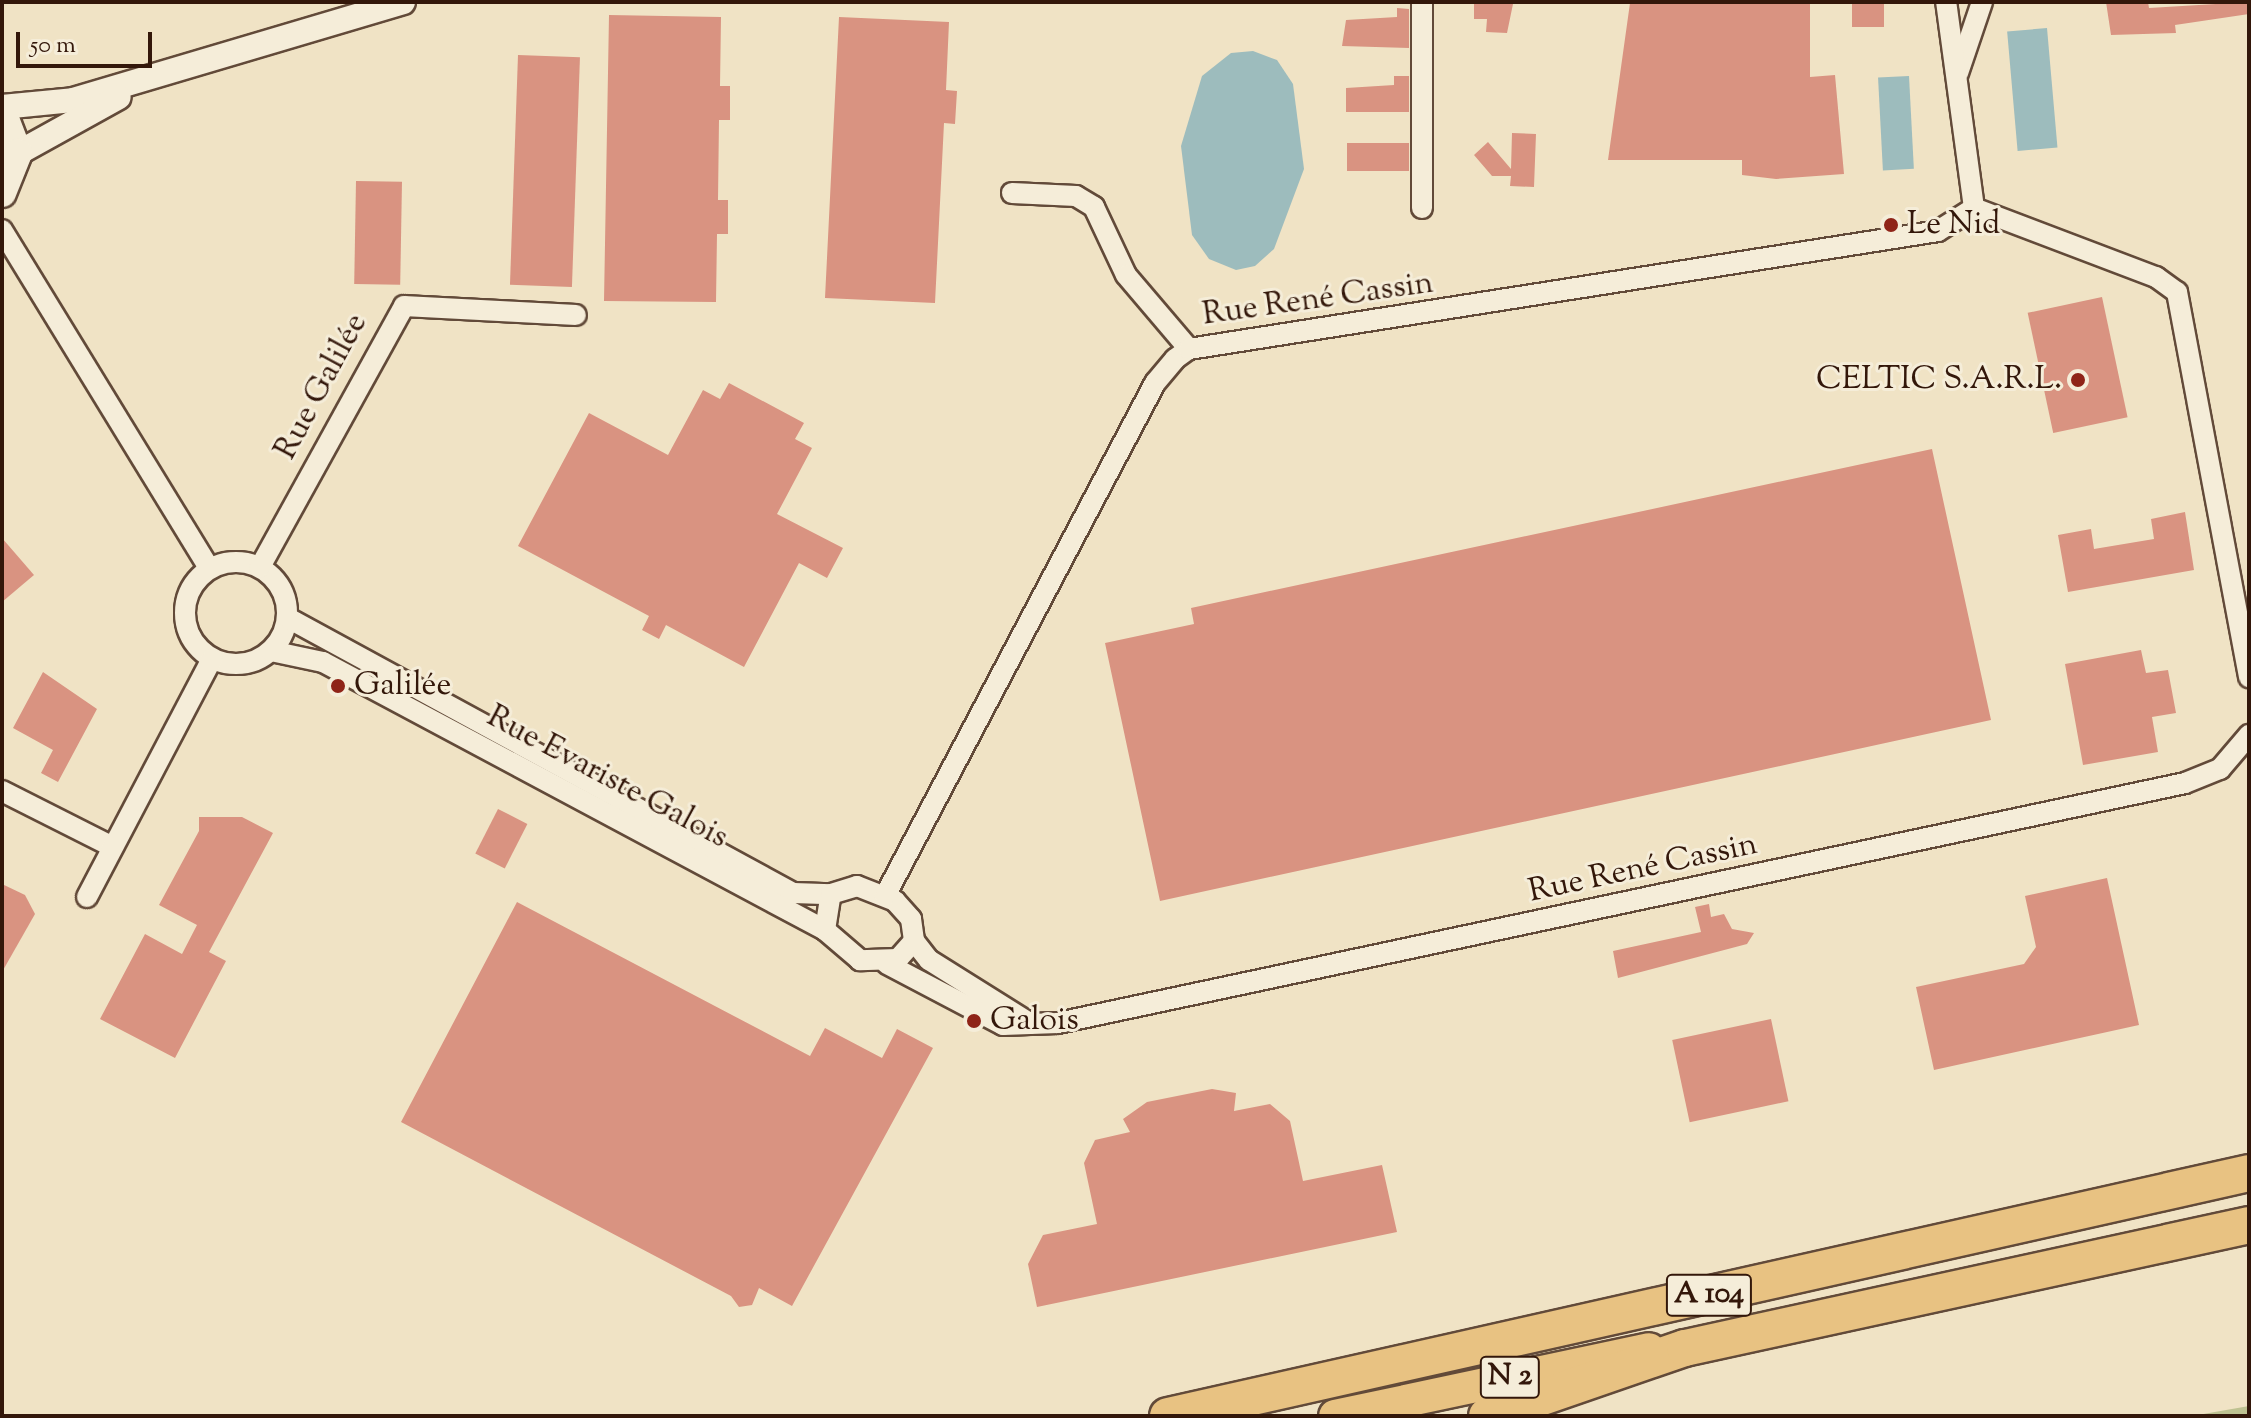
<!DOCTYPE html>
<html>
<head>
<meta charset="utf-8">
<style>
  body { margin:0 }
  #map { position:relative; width:2251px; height:1418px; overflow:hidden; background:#f0e3c5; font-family:"Sorts Mill Goudy",serif }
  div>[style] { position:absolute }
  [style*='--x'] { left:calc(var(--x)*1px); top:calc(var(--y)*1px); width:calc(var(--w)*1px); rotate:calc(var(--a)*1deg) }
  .green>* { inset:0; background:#bec291 }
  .water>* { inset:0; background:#9dbcbd; transform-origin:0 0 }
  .building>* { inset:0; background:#d99381; transform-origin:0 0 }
  .roads { filter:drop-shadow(2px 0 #624a39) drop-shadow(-2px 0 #624a39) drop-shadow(0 2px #624a39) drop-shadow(0 -2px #624a39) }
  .minor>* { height:20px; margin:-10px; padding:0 10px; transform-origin:10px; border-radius:10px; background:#f5edd9 }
  .minor>.ring { margin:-10px; padding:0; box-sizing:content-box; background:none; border:20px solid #f5edd9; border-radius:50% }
  .tertiary>* { height:24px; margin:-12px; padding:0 12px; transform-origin:12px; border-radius:12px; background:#f5edd9 }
  .secondary>* { height:28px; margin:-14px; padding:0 14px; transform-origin:14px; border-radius:14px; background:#f5edd9 }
  .trunk>* { height:32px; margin:-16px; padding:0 16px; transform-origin:16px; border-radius:16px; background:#e8c282 }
  .motorway>* { height:36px; margin:-18px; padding:0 18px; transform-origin:18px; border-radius:18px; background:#e8c282 }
  .dots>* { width:22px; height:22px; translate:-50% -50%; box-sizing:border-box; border:4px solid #f5edd9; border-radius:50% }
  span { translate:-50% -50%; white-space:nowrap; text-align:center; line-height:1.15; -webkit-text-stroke:6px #f5edd9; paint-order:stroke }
  .shield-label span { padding:2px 6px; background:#f5edd9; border:2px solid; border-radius:6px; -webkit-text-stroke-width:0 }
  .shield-label { font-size:30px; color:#33170a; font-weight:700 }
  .poi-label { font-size:32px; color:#33170a }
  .left { translate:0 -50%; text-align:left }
  .right { translate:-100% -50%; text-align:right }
  .street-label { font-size:32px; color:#33170a }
  .frame { position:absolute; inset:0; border:4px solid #33170a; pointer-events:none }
  .scale { position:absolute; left:16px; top:32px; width:136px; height:36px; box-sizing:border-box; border:4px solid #33170a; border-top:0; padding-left:10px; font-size:24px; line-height:28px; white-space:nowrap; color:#33170a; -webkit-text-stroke:6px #f5edd9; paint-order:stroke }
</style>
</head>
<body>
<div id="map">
  <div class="green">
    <i style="clip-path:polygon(2249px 1406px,2249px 1416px,2192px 1416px)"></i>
  </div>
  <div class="water">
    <i style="left:2047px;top:28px;width:120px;height:40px;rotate:85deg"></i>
    <i style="clip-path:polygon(1253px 51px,1277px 60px,1293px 84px,1304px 169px,1274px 249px,1255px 266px,1236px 270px,1209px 259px,1192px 235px,1181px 146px,1202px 76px,1231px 53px)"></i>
    <i style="left:1909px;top:76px;width:93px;height:31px;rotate:87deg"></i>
  </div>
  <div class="building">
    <i style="clip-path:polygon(1474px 2px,1513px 4px,1507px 33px,1486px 32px,1487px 19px,1474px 19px)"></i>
    <i style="clip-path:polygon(1810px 2px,1810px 77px,1835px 75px,1844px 174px,1776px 179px,1742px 175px,1742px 160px,1608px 160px,1630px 3px)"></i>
    <i style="left:1852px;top:2px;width:32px;height:25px"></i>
    <i style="clip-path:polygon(2106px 2px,2148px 2px,2149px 8px,2249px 2px,2249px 14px,2175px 25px,2176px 33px,2111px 35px)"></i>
    <i style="clip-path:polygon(1397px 8px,1409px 9px,1409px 48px,1342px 46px,1346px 20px,1397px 17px)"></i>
    <i style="clip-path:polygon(609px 15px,721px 17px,720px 86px,730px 86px,730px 120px,719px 120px,718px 200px,728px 200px,728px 234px,717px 234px,716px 302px,604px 301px)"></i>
    <i style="clip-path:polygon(839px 17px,949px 22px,946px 90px,957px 91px,955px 124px,944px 123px,935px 303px,825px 298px)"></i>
    <i style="left:518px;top:55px;width:62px;height:230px;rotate:2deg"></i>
    <i style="clip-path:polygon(1394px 76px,1409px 76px,1409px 112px,1346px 112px,1346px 88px,1394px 85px)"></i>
    <i style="clip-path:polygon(1512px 133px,1536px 134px,1534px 187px,1510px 186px,1511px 176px,1492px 176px,1474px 155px,1488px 142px,1511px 169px)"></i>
    <i style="left:1409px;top:143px;width:28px;height:62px;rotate:90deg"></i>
    <i style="left:356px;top:181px;width:46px;height:103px;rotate:1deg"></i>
    <i style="left:2102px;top:297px;width:123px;height:76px;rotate:78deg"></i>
    <i style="clip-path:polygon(729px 383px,804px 423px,795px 439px,812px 448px,777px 514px,843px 548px,827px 578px,799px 563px,744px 667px,666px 625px,659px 639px,642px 630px,649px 616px,518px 546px,589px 413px,668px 455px,703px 390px,720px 399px)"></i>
    <i style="clip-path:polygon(1932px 449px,1991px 720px,1160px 901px,1105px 643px,1194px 624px,1191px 608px)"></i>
    <i style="clip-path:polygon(2185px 512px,2194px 570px,2068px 592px,2058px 535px,2091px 529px,2094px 549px,2154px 539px,2151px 519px)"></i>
    <i style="clip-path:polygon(2px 538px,34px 575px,2px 602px)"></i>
    <i style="clip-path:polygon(2141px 650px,2146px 673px,2168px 670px,2176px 713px,2152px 717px,2158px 752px,2083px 765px,2065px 664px)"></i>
    <i style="clip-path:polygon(43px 672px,97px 709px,58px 782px,41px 773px,53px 750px,13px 728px)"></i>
    <i style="left:498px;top:809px;width:33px;height:50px;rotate:27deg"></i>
    <i style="clip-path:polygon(199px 817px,242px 817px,273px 833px,209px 952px,226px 961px,175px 1058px,100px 1019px,145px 934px,182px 954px,197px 925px,159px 905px,199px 831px)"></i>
    <i style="clip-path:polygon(2107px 878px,2139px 1025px,1934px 1070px,1916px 987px,2024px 964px,2036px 947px,2025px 896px)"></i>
    <i style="clip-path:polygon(2px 884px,25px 895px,35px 914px,2px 972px)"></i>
    <i style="clip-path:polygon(517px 902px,810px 1056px,825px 1028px,882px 1058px,897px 1029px,933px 1048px,792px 1306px,759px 1288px,752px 1305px,739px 1307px,731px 1296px,401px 1122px)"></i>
    <i style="clip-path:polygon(1709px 904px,1711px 917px,1724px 914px,1732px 929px,1754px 933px,1747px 944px,1618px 978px,1613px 951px,1701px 932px,1695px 907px)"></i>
    <i style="left:1771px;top:1019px;width:84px;height:101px;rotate:78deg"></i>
    <i style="clip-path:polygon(1212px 1089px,1236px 1093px,1234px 1111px,1270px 1104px,1290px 1121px,1303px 1181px,1382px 1165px,1397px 1232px,1037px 1307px,1028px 1264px,1043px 1235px,1097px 1224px,1084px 1163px,1095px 1140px,1130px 1132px,1123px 1119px,1147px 1102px)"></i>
  </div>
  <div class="roads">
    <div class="minor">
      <i style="--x:1958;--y:73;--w:75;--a:-71.3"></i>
      <i style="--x:1012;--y:193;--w:64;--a:2.7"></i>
      <i style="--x:1076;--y:196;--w:21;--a:31"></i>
      <i style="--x:1094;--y:207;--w:75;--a:64.8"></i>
      <i style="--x:1126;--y:275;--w:97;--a:49.6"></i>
      <i style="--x:1422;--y:208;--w:206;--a:-90"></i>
      <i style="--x:1974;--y:208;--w:195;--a:20.8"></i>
      <i style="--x:2156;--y:277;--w:26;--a:36"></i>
      <i style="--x:2177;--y:292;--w:392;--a:79.4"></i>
      <i style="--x:2;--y:230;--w:396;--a:58.5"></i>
      <i class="ring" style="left:185px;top:562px;width:82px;height:82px"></i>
      <i style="--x:260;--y:567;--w:298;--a:-61.1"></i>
      <i style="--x:404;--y:306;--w:172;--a:3"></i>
      <i style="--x:288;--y:618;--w:575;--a:28.57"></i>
      <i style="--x:793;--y:893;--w:38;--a:2"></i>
      <i style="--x:271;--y:651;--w:53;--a:11.9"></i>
      <i style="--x:323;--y:662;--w:569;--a:28.1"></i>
      <i style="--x:2;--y:791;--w:124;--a:26.8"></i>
      <i style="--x:857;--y:886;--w:41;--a:21.5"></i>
      <i style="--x:895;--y:901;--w:24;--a:48"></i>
      <i style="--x:911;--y:919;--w:22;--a:82"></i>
      <i style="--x:914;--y:941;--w:24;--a:132"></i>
      <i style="--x:898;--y:959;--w:38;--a:178"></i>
      <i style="--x:860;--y:960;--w:46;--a:-139.4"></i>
      <i style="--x:825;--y:930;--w:36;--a:-81"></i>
      <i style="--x:831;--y:894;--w:27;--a:-17"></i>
      <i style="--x:885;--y:896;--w:580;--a:-62.24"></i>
      <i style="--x:1155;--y:383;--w:31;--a:-50"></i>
      <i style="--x:1175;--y:359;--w:17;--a:-36"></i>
      <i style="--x:1189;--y:349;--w:758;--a:-8.95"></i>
      <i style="--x:1938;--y:231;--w:43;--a:-32.6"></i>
      <i style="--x:1974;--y:208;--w:208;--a:-97.7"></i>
      <i style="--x:87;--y:897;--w:269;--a:-62.3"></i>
      <i style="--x:914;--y:941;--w:24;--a:52"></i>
      <i style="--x:929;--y:960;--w:120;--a:32.1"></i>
      <i style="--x:887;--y:964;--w:131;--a:27.7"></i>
      <i style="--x:1003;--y:1025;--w:55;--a:-2.1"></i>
      <i style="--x:1058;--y:1023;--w:1152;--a:-12.02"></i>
      <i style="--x:2185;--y:783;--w:38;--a:-22"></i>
      <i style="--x:2220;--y:769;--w:45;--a:-49.5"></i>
    </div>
    <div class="tertiary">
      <i style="--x:2;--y:107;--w:71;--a:-5.6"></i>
      <i style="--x:73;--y:100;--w:344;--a:-16.5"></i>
      <i style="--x:18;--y:153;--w:115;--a:-29"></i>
    </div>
    <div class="secondary">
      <i style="--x:2;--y:111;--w:45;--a:69.1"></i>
      <i style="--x:18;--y:153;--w:43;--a:111.8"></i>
    </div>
    <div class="trunk">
      <i style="--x:1335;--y:1416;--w:321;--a:-12"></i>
    </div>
    <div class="motorway">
      <i style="--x:1168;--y:1416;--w:1108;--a:-12.67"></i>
      <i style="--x:1487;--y:1416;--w:209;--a:-19"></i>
      <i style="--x:1685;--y:1348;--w:577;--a:-12.3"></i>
    </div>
  </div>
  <div class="dots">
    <i style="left:1891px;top:225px;background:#8f2418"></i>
    <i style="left:2078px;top:380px;background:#8f2418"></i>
    <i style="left:338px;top:686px;background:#8f2418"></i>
    <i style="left:974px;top:1021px;background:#8f2418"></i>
  </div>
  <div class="shield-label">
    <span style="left:1709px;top:1295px">A 104</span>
    <span style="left:1510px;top:1377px">N 2</span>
  </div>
  <div class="poi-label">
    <span class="left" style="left:1907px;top:225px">Le Nid</span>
    <span class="right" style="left:2062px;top:380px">CELTIC S.A.R.L.</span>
    <span class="left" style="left:354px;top:686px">Galilée</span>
    <span class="left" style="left:990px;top:1021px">Galois</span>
  </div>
  <div class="street-label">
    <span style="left:1318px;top:300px;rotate:-8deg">Rue René Cassin</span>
    <span style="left:322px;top:387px;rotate:-62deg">Rue Galilée</span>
    <span style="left:607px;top:778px;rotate:28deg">Rue Evariste Galois</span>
    <span style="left:1643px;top:869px;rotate:-12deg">Rue René Cassin</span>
  </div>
  <div class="frame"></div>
  <div class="scale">50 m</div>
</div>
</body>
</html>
